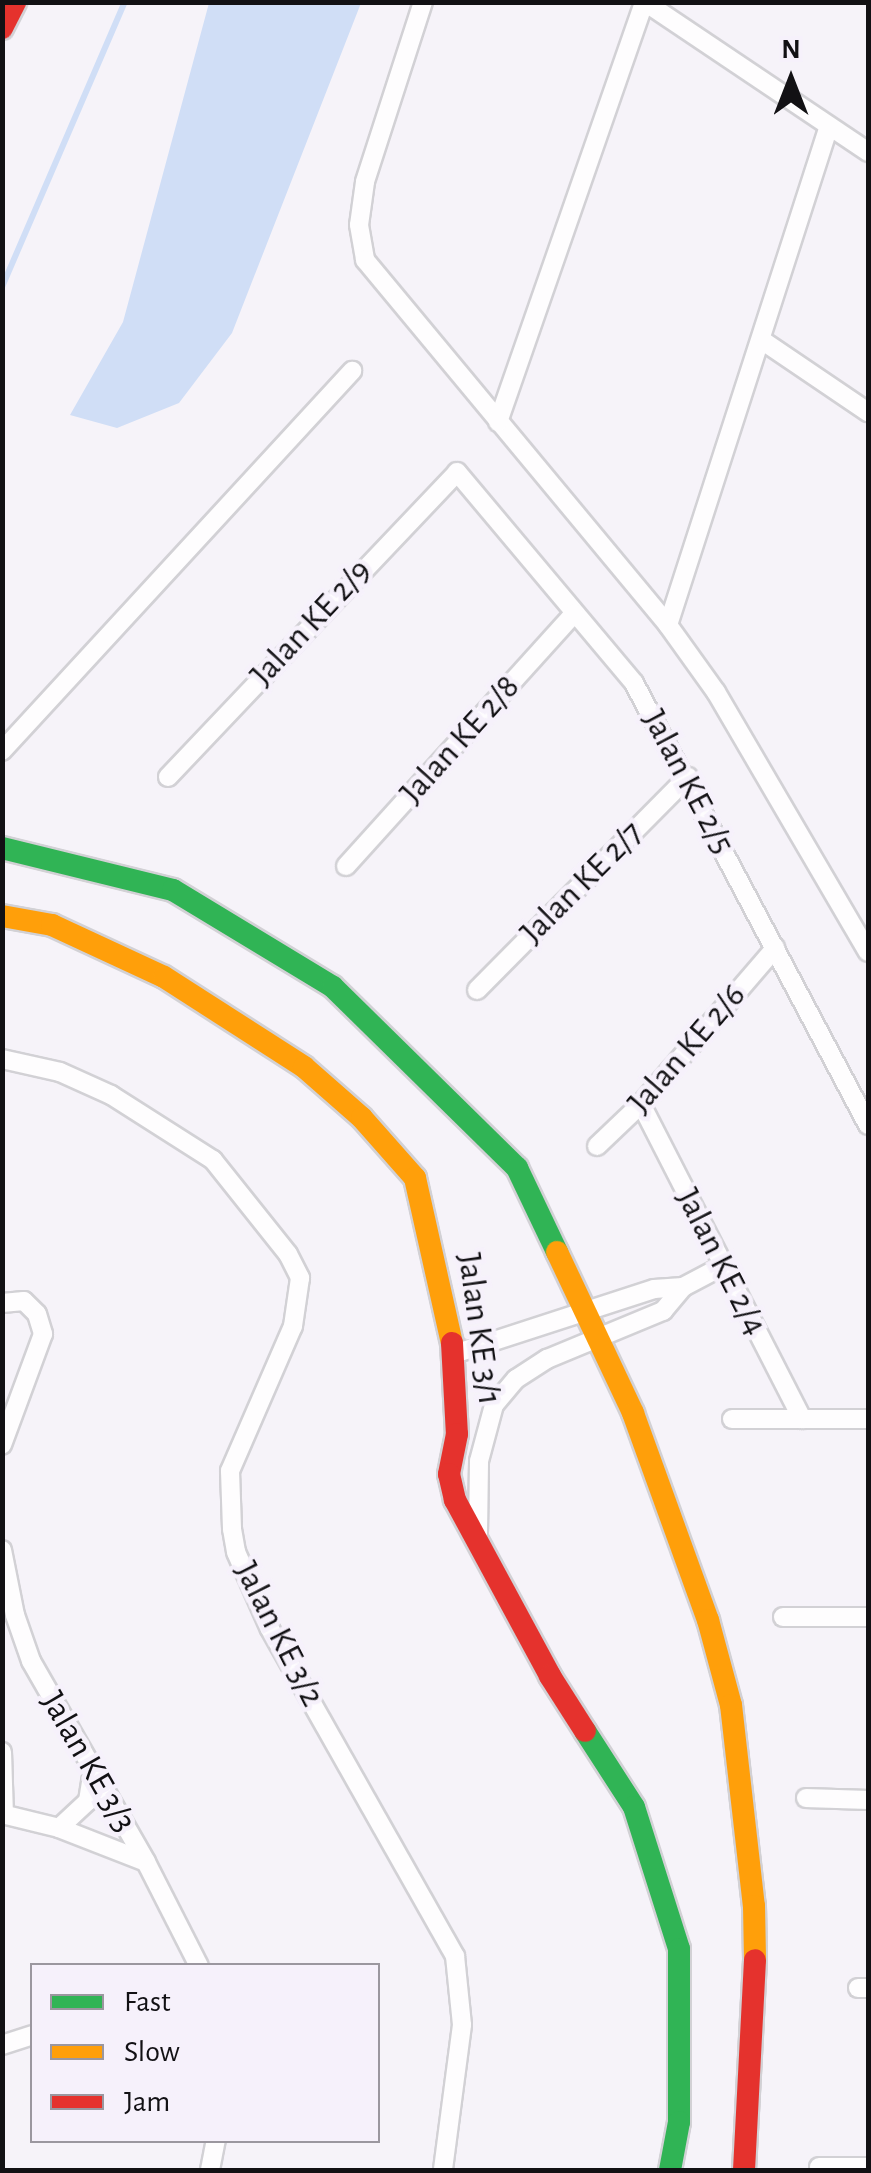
<!DOCTYPE html>
<html>
<head>
<meta charset="utf-8">
<style>
  body { margin:0 }
  #map { position:relative; width:871px; height:2173px; overflow:hidden; background:#f6f3f9; font-family:"Alegreya Sans",sans-serif }
  div>[style] { position:absolute }
  [style*='--x'] { left:calc(var(--x)*1px); top:calc(var(--y)*1px); width:calc(var(--w)*1px); rotate:calc(var(--a)*1deg) }
  .water>* { inset:0; background:#d0def6 }
  .stream>* { height:6px; margin:-3px; padding:0 3px; transform-origin:3px; border-radius:3px; background:#d0def6 }
  .roads { filter:drop-shadow(2px 0 #d2d1d5) drop-shadow(-2px 0 #d2d1d5) drop-shadow(0 2px #d2d1d5) drop-shadow(0 -2px #d2d1d5) }
  .street>* { height:18px; margin:-9px; padding:0 9px; transform-origin:9px; border-radius:9px; background:#fefdfe }
  .fast>* { height:22px; margin:-11px; padding:0 11px; transform-origin:11px; border-radius:11px; background:#30b455 }
  .slow>* { height:22px; margin:-11px; padding:0 11px; transform-origin:11px; border-radius:11px; background:#ff9f0a }
  .jam>* { height:22px; margin:-11px; padding:0 11px; transform-origin:11px; border-radius:11px; background:#e5322d }
  span { translate:-50% -50%; white-space:nowrap; text-align:center; line-height:1.15; -webkit-text-stroke:9px #f6f1fb; paint-order:stroke }
  .street-label { font-size:35px; color:#121114 }
  .frame { position:absolute; inset:0; border:5px solid #121114; pointer-events:none }
  .legend { position:absolute; left:30px; top:1963px; width:350px; height:180px; box-sizing:border-box; background:#f6f1fb; border:2px solid #9b979f; margin:0; padding:12px 18px; list-style:none; font-size:30px; color:#121114 }
  .legend li { display:flex; align-items:center; gap:20px; height:50px }
  .legend b { width:50px; border:2px solid #9b979f }
  .north { position:absolute; left:741px; top:30px; width:100px; height:100px; -webkit-text-stroke:8px #f6f1fb; paint-order:stroke; rotate:0deg; font-size:28px; font-weight:700; line-height:40px; text-align:center; color:#121114 }
  .north::after { content:''; display:block; margin:auto; width:35px; height:45px; background:#121114; clip-path:polygon(50% 0,100% 100%,50% 72%,0 100%) }
</style>
</head>
<body>
<div id="map">
  <div class="water">
    <i style="clip-path:polygon(209px 3px,361px 3px,232px 333px,179px 403px,117px 428px,70px 415px,123px 322px)"></i>
  </div>
  <div class="stream">
    <i style="--x:2;--y:287;--w:310;--a:-66.7"></i>
  </div>
  <div class="roads">
    <div class="street">
      <i style="--x:423;--y:2;--w:189;--a:107.9"></i>
      <i style="--x:365;--y:182;--w:43;--a:97.9"></i>
      <i style="--x:359;--y:225;--w:36;--a:80"></i>
      <i style="--x:365;--y:260;--w:474;--a:50.3"></i>
      <i style="--x:668;--y:625;--w:82;--a:54.4"></i>
      <i style="--x:716;--y:692;--w:301;--a:59.7"></i>
      <i style="--x:645;--y:2;--w:269;--a:33.9"></i>
      <i style="--x:763;--y:341;--w:127;--a:34.1"></i>
      <i style="--x:498;--y:422;--w:445;--a:-70.8"></i>
      <i style="--x:668;--y:625;--w:524;--a:-72.12"></i>
      <i style="--x:2;--y:751;--w:517;--a:-47.35"></i>
      <i style="--x:168;--y:777;--w:420;--a:-46.5"></i>
      <i style="--x:457;--y:472;--w:275;--a:50"></i>
      <i style="--x:634;--y:683;--w:500;--a:62.1"></i>
      <i style="--x:346;--y:866;--w:340;--a:-47.9"></i>
      <i style="--x:477;--y:990;--w:300;--a:-45.3"></i>
      <i style="--x:2;--y:1059;--w:59;--a:12.6"></i>
      <i style="--x:60;--y:1072;--w:56;--a:24.3"></i>
      <i style="--x:111;--y:1095;--w:121;--a:32.5"></i>
      <i style="--x:213;--y:1160;--w:120;--a:51.4"></i>
      <i style="--x:288;--y:1254;--w:27;--a:63"></i>
      <i style="--x:300;--y:1278;--w:49;--a:98.3"></i>
      <i style="--x:293;--y:1326;--w:158;--a:113.5"></i>
      <i style="--x:230;--y:1471;--w:58;--a:88"></i>
      <i style="--x:232;--y:1529;--w:23;--a:80"></i>
      <i style="--x:236;--y:1552;--w:84;--a:66.2"></i>
      <i style="--x:270;--y:1629;--w:376;--a:60.5"></i>
      <i style="--x:455;--y:1956;--w:69;--a:84.2"></i>
      <i style="--x:462;--y:2025;--w:146;--a:97.5"></i>
      <i style="--x:641;--y:1104;--w:354;--a:62.9"></i>
      <i style="--x:597;--y:1146;--w:61;--a:-43.7"></i>
      <i style="--x:641;--y:1104;--w:206;--a:-49.3"></i>
      <i style="--x:2;--y:1303;--w:22;--a:-5"></i>
      <i style="--x:24;--y:1301;--w:18;--a:45"></i>
      <i style="--x:37;--y:1314;--w:21;--a:73"></i>
      <i style="--x:43;--y:1334;--w:118;--a:110.3"></i>
      <i style="--x:454;--y:1354;--w:210;--a:-18"></i>
      <i style="--x:654;--y:1289;--w:29;--a:-4"></i>
      <i style="--x:732;--y:1419;--w:136;--a:0"></i>
      <i style="--x:478;--y:1534;--w:73;--a:-89.2"></i>
      <i style="--x:479;--y:1461;--w:58;--a:-75"></i>
      <i style="--x:494;--y:1405;--w:34;--a:-50"></i>
      <i style="--x:516;--y:1379;--w:37;--a:-33"></i>
      <i style="--x:547;--y:1359;--w:126;--a:-22.5"></i>
      <i style="--x:663;--y:1311;--w:31;--a:-50"></i>
      <i style="--x:683;--y:1287;--w:45;--a:-27.7"></i>
      <i style="--x:2;--y:1550;--w:66;--a:78.7"></i>
      <i style="--x:15;--y:1615;--w:49;--a:70.8"></i>
      <i style="--x:31;--y:1661;--w:232;--a:60.2"></i>
      <i style="--x:146;--y:1862;--w:117;--a:63"></i>
      <i style="--x:783;--y:1617;--w:85;--a:0"></i>
      <i style="--x:2;--y:1752;--w:62;--a:88.2"></i>
      <i style="--x:806;--y:1798;--w:62;--a:1.8"></i>
      <i style="--x:2;--y:1814;--w:59;--a:13.8"></i>
      <i style="--x:59;--y:1828;--w:93;--a:21.3"></i>
      <i style="--x:59;--y:1828;--w:40;--a:-43"></i>
      <i style="--x:88;--y:1801;--w:26;--a:-81"></i>
      <i style="--x:858;--y:1988;--w:10;--a:0"></i>
      <i style="--x:2;--y:2045;--w:32;--a:-18"></i>
      <i style="--x:819;--y:2167;--w:49;--a:0"></i>
      <i style="--x:210;--y:2170;--w:31;--a:-79"></i>
    </div>
    <div class="fast">
      <i style="--x:2;--y:848;--w:176;--a:13.8"></i>
      <i style="--x:173;--y:890;--w:187;--a:31.2"></i>
      <i style="--x:333;--y:987;--w:258;--a:44.5"></i>
      <i style="--x:517;--y:1168;--w:93;--a:64.5"></i>
      <i style="--x:585;--y:1731;--w:90;--a:57.2"></i>
      <i style="--x:634;--y:1807;--w:149;--a:72.4"></i>
      <i style="--x:679;--y:1949;--w:173;--a:90"></i>
      <i style="--x:679;--y:2122;--w:49;--a:100.6"></i>
    </div>
    <div class="slow">
      <i style="--x:2;--y:916;--w:51;--a:10.2"></i>
      <i style="--x:52;--y:925;--w:123;--a:24.9"></i>
      <i style="--x:164;--y:977;--w:166;--a:32.7"></i>
      <i style="--x:304;--y:1067;--w:77;--a:41.3"></i>
      <i style="--x:362;--y:1118;--w:80;--a:48.5"></i>
      <i style="--x:415;--y:1178;--w:169;--a:77.4"></i>
      <i style="--x:557;--y:1252;--w:178;--a:64.7"></i>
      <i style="--x:633;--y:1413;--w:220;--a:70.1"></i>
      <i style="--x:708;--y:1620;--w:88;--a:74.9"></i>
      <i style="--x:731;--y:1705;--w:202;--a:83.5"></i>
      <i style="--x:754;--y:1906;--w:54;--a:88.9"></i>
    </div>
    <div class="jam">
      <i style="--x:2;--y:28;--w:29;--a:-63"></i>
      <i style="--x:452;--y:1343;--w:91;--a:86.9"></i>
      <i style="--x:457;--y:1434;--w:41;--a:101.3"></i>
      <i style="--x:449;--y:1474;--w:27;--a:77"></i>
      <i style="--x:455;--y:1500;--w:200;--a:61.6"></i>
      <i style="--x:550;--y:1676;--w:65;--a:57.5"></i>
      <i style="--x:744;--y:2170;--w:210;--a:-87"></i>
    </div>
  </div>
  <div class="street-label">
    <span style="left:311px;top:623px;rotate:-47deg">Jalan KE 2/9</span>
    <span style="left:460px;top:740px;rotate:-48deg">Jalan KE 2/8</span>
    <span style="left:688px;top:782px;rotate:62deg">Jalan KE 2/5</span>
    <span style="left:582px;top:883px;rotate:-45deg">Jalan KE 2/7</span>
    <span style="left:687px;top:1049px;rotate:-49deg">Jalan KE 2/6</span>
    <span style="left:721px;top:1262px;rotate:63deg">Jalan KE 2/4</span>
    <span style="left:479px;top:1329px;rotate:82deg">Jalan KE 3/1</span>
    <span style="left:279px;top:1634px;rotate:63deg">Jalan KE 3/2</span>
    <span style="left:88px;top:1762px;rotate:60deg">Jalan KE 3/3</span>
  </div>
  <div class="frame"></div>
  <ul class="legend">
  <li><b style="height:12px;background:#30b455"></b>Fast</li>
  <li><b style="height:12px;background:#ff9f0a"></b>Slow</li>
  <li><b style="height:12px;background:#e5322d"></b>Jam</li>
  </ul>
  <div class="north">N</div>
</div>
</body>
</html>
